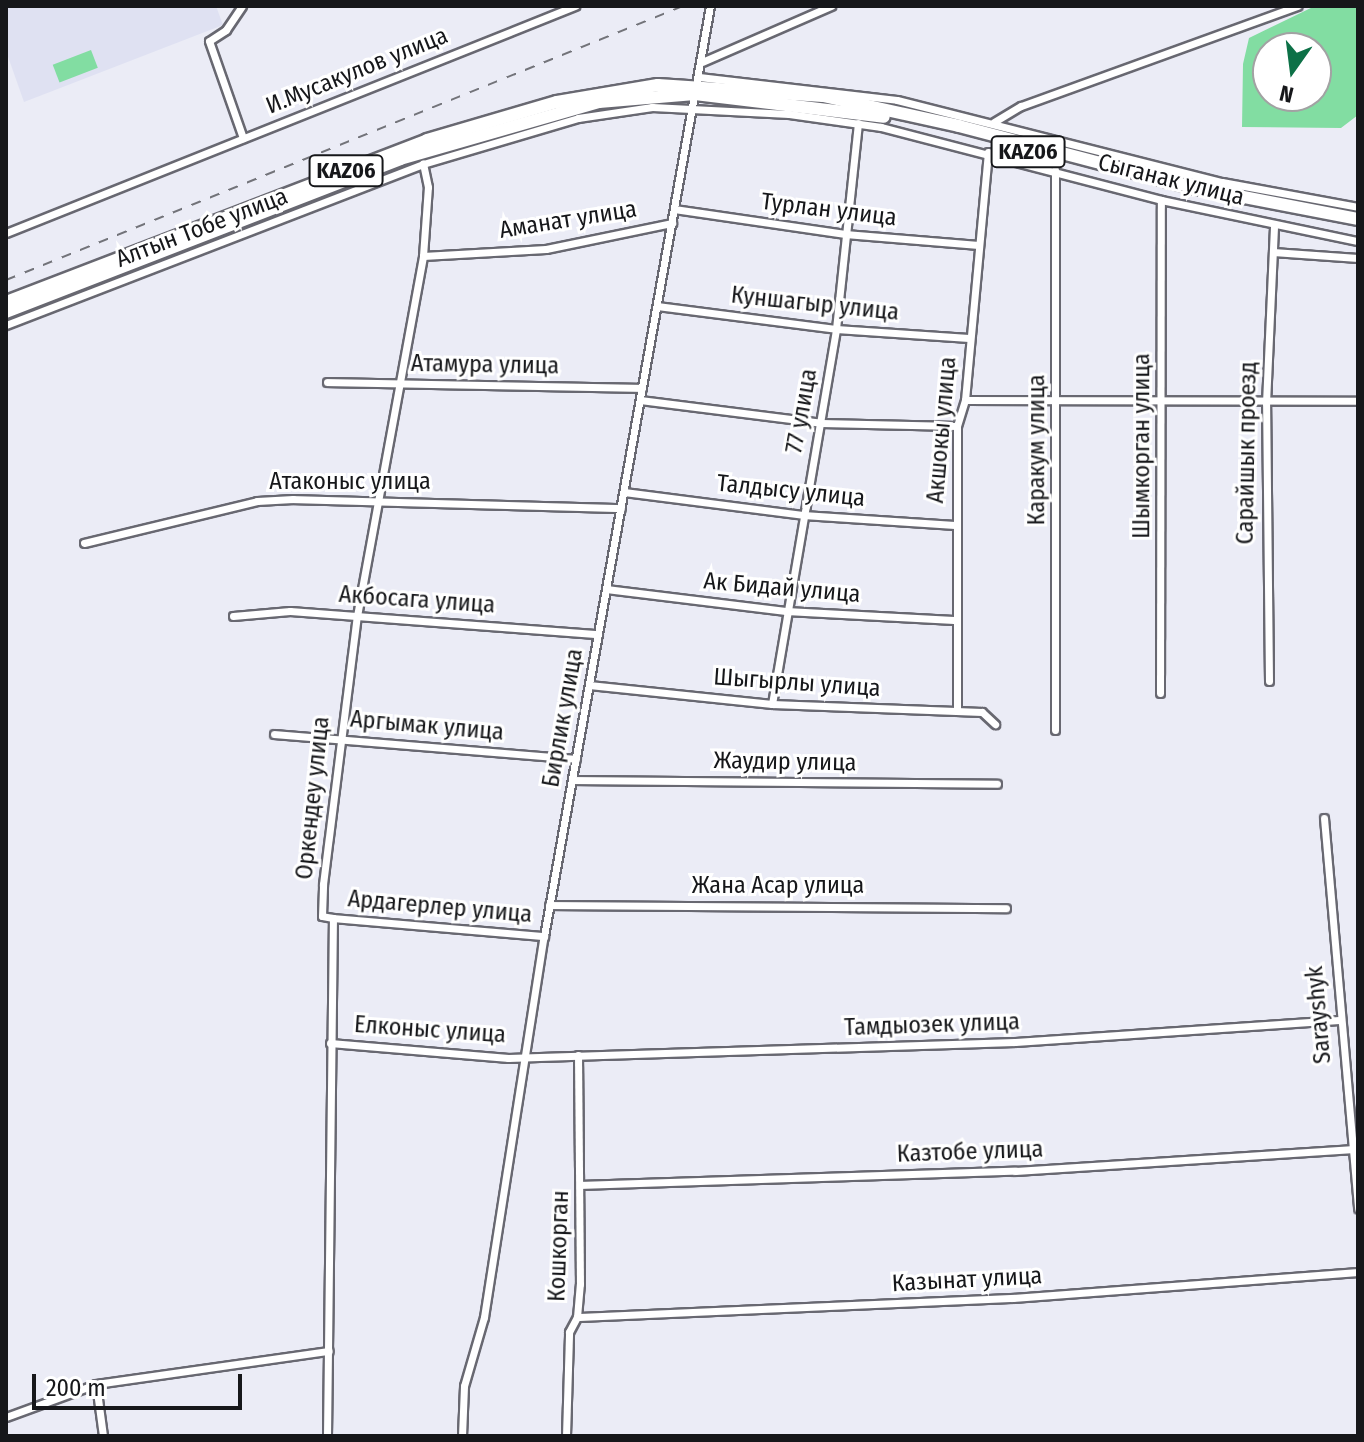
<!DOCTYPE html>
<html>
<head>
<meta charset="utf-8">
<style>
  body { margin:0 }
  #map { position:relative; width:1364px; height:1442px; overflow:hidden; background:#ebecf6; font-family:"Fira Sans Condensed",sans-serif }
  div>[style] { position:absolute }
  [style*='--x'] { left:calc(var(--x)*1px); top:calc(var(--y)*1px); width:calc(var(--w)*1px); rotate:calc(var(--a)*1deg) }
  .built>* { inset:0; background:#dfe1f2 }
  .green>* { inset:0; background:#82dda2; transform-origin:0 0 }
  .roads { filter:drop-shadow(2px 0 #686871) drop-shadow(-2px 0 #686871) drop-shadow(0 2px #686871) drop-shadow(0 -2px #686871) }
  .minor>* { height:7px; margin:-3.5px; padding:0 3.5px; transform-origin:3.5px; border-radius:3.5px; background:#fff }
  .trunk>* { height:12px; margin:-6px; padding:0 6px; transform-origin:6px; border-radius:6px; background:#fff }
  .rail>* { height:2px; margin-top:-1px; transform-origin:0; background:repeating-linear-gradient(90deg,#727379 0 10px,transparent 0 20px) }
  span { translate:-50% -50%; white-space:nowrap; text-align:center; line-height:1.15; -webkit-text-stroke:6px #fff; paint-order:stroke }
  .shield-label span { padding:2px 6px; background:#fff; border:2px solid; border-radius:6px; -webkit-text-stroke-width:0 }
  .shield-label { font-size:22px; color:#16171a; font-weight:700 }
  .street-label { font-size:24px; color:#16171a }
  .frame { position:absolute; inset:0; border:8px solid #16171a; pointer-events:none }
  .north { position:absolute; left:1252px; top:32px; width:80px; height:80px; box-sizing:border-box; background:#fff; border:2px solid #a2a2a3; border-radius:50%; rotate:194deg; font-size:22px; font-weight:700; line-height:32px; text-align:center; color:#16171a }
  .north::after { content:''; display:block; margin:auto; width:28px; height:36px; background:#0d7147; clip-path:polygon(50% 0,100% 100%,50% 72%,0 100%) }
  .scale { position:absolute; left:32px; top:1374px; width:210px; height:36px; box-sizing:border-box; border:4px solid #16171a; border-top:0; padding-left:10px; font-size:24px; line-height:28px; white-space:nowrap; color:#16171a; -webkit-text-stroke:6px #fff; paint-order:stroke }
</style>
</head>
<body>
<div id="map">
  <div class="built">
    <i style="clip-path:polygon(6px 6px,216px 6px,223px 25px,24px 102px,6px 51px)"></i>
  </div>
  <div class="green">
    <i style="clip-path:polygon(evenodd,1315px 6px,1358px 6px,1358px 115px,1341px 128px,1242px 127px,1243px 64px,1249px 38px,1315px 6px,1268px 48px,1316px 48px,1316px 96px,1268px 96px,1268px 48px)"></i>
    <i style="left:91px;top:50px;width:19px;height:41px;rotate:69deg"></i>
  </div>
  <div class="roads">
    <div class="minor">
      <i style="--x:242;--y:6;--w:29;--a:124"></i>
      <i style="--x:226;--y:30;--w:20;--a:147"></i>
      <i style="--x:209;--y:41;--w:103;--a:70.7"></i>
      <i style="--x:702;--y:62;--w:141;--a:-23.5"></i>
      <i style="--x:699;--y:77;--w:199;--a:6.6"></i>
      <i style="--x:897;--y:100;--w:335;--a:14.2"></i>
      <i style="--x:1222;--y:182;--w:138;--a:10.4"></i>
      <i style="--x:994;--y:122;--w:31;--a:-31"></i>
      <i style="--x:1021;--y:106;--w:294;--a:-19.9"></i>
      <i style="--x:674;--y:209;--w:173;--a:8.3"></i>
      <i style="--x:845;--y:234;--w:134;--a:4.7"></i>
      <i style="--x:6;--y:233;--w:613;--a:-21.75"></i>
      <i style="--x:1273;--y:252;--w:85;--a:4"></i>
      <i style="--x:423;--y:256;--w:123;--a:-3.3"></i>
      <i style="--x:546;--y:249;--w:129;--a:-11.7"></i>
      <i style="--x:657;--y:306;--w:180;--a:7.3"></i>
      <i style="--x:836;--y:329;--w:133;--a:3.9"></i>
      <i style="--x:6;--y:325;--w:447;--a:-21.1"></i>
      <i style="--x:423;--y:164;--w:162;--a:-16.5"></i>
      <i style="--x:578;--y:118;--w:75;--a:-8.5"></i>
      <i style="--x:652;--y:107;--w:137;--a:2.9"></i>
      <i style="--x:789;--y:114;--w:93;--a:8"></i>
      <i style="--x:881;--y:127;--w:289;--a:14.6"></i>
      <i style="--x:1161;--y:200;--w:201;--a:11.8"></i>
      <i style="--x:327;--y:382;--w:315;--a:1.1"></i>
      <i style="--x:640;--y:400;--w:182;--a:7.2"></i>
      <i style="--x:821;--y:423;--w:136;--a:1.3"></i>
      <i style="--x:965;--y:400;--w:393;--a:0.1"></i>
      <i style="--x:624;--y:492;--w:180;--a:7.3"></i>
      <i style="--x:803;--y:515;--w:152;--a:3.8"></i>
      <i style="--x:84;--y:543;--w:178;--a:-13.6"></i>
      <i style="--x:257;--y:501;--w:36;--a:-3"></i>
      <i style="--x:293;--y:499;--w:328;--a:1.6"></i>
      <i style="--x:606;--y:589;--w:181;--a:7"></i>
      <i style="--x:786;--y:611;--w:168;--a:3.1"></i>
      <i style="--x:233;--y:616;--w:57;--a:-5"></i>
      <i style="--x:290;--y:611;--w:309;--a:4.3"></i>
      <i style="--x:1269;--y:681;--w:278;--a:-90.6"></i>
      <i style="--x:1266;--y:403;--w:177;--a:-87.4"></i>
      <i style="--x:589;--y:685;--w:184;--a:5.9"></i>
      <i style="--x:772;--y:704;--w:210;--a:2.2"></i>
      <i style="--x:982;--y:712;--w:18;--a:43"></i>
      <i style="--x:1160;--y:693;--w:493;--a:-89.9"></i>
      <i style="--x:772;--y:704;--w:380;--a:-80.3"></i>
      <i style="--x:836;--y:329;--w:207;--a:-83.9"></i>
      <i style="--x:957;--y:711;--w:285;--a:-90"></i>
      <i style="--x:957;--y:426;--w:27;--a:-73"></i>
      <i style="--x:965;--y:400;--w:249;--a:-84.7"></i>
      <i style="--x:1055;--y:730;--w:560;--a:-90"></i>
      <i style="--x:274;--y:734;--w:303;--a:4.7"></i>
      <i style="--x:573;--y:780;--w:424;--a:0.5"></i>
      <i style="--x:1324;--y:818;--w:392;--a:85"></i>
      <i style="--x:549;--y:905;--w:457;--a:0.4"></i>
      <i style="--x:333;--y:918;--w:212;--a:4.9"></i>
      <i style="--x:330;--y:1043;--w:179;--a:4.8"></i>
      <i style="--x:508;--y:1058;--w:507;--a:-1.81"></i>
      <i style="--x:1015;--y:1042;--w:325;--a:-3.9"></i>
      <i style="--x:582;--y:1185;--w:433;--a:-1.9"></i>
      <i style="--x:1015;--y:1171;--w:344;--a:-3.7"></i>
      <i style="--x:577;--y:1317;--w:436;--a:-2.5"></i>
      <i style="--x:1013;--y:1298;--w:346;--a:-4.3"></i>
      <i style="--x:96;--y:1384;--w:52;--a:82.3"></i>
      <i style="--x:6;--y:1417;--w:96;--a:-20.1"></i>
      <i style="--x:96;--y:1384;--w:235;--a:-8.1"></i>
      <i style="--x:327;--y:1436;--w:518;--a:-89.34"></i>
      <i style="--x:333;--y:918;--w:11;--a:-170"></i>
      <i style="--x:322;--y:916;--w:32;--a:-88"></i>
      <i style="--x:323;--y:884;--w:270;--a:-82.8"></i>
      <i style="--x:357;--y:616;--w:366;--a:-79.6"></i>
      <i style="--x:423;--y:256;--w:69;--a:-85.9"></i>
      <i style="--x:428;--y:187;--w:24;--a:-102"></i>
      <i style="--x:462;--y:1436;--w:50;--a:-87.7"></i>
      <i style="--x:464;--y:1386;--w:72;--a:-73.8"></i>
      <i style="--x:484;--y:1317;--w:386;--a:-81.1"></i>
      <i style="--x:544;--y:936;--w:945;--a:-79.88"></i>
      <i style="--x:566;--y:1436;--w:104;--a:-88.3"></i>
      <i style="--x:569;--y:1332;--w:17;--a:-62"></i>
      <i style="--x:577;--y:1317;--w:33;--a:-85"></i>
      <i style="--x:580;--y:1284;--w:229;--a:-90.5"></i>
    </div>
    <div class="trunk">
      <i style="--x:6;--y:302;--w:451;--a:-21"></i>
      <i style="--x:427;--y:140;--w:135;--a:-16.3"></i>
      <i style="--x:557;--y:102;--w:102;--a:-9.6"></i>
      <i style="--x:658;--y:85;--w:165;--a:3.8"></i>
      <i style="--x:823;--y:96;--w:139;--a:12.4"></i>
      <i style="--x:959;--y:126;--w:241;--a:14.7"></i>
      <i style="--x:1192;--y:187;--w:169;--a:10.9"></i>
      <i style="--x:6;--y:312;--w:423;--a:-21.2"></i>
      <i style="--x:400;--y:159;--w:207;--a:-16"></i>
      <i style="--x:599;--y:102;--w:96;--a:-4.8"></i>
      <i style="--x:695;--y:94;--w:190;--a:6.9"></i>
    </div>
  </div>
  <div class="rail">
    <i style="--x:6;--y:280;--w:730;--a:-22.03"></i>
  </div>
  <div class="shield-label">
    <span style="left:1028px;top:152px">KАZ06</span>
    <span style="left:346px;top:171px">KАZ06</span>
  </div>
  <div class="street-label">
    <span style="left:357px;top:71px;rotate:-22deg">И.Мусакулов улица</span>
    <span style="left:1171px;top:180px;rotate:14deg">Сыганак улица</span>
    <span style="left:829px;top:210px;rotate:7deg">Турлан улица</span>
    <span style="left:568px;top:220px;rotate:-9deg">Аманат улица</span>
    <span style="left:202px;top:228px;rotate:-21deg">Алтын Тобе улица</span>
    <span style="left:815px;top:304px;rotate:6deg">Куншагыр улица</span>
    <span style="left:485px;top:365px;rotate:1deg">Атамура улица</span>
    <span style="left:802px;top:411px;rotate:-80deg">77 улица</span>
    <span style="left:942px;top:430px;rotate:-85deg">Акшокы улица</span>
    <span style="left:1142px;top:446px;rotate:-90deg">Шымкорган улица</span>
    <span style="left:1037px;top:450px;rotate:-90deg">Каракум улица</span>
    <span style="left:1247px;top:453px;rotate:-89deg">Сарайшык проезд</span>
    <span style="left:350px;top:482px">Атаконыс улица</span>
    <span style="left:791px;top:491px;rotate:6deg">Талдысу улица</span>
    <span style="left:782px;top:588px;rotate:5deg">Ак Бидай улица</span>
    <span style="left:417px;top:600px;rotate:4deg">Акбосага улица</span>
    <span style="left:797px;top:683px;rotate:4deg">Шыгырлы улица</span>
    <span style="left:563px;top:718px;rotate:-80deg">Бирлик улица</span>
    <span style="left:427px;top:726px;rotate:5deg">Аргымак улица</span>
    <span style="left:785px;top:762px;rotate:1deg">Жаудир улица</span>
    <span style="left:313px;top:798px;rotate:-84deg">Оркендеу улица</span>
    <span style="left:778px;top:886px">Жана Асар улица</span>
    <span style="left:440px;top:907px;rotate:5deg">Ардагерлер улица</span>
    <span style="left:1319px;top:1015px;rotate:-95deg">Sarayshyk</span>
    <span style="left:932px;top:1025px;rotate:-2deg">Тамдыозек улица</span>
    <span style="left:430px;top:1030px;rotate:4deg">Елконыс улица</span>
    <span style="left:970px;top:1152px;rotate:-2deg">Казтобе улица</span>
    <span style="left:559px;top:1246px;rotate:-88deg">Кошкорган</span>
    <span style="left:967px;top:1280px;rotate:-3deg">Казынат улица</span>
  </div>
  <div class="frame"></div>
  <div class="north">N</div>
  <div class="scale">200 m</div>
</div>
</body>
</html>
